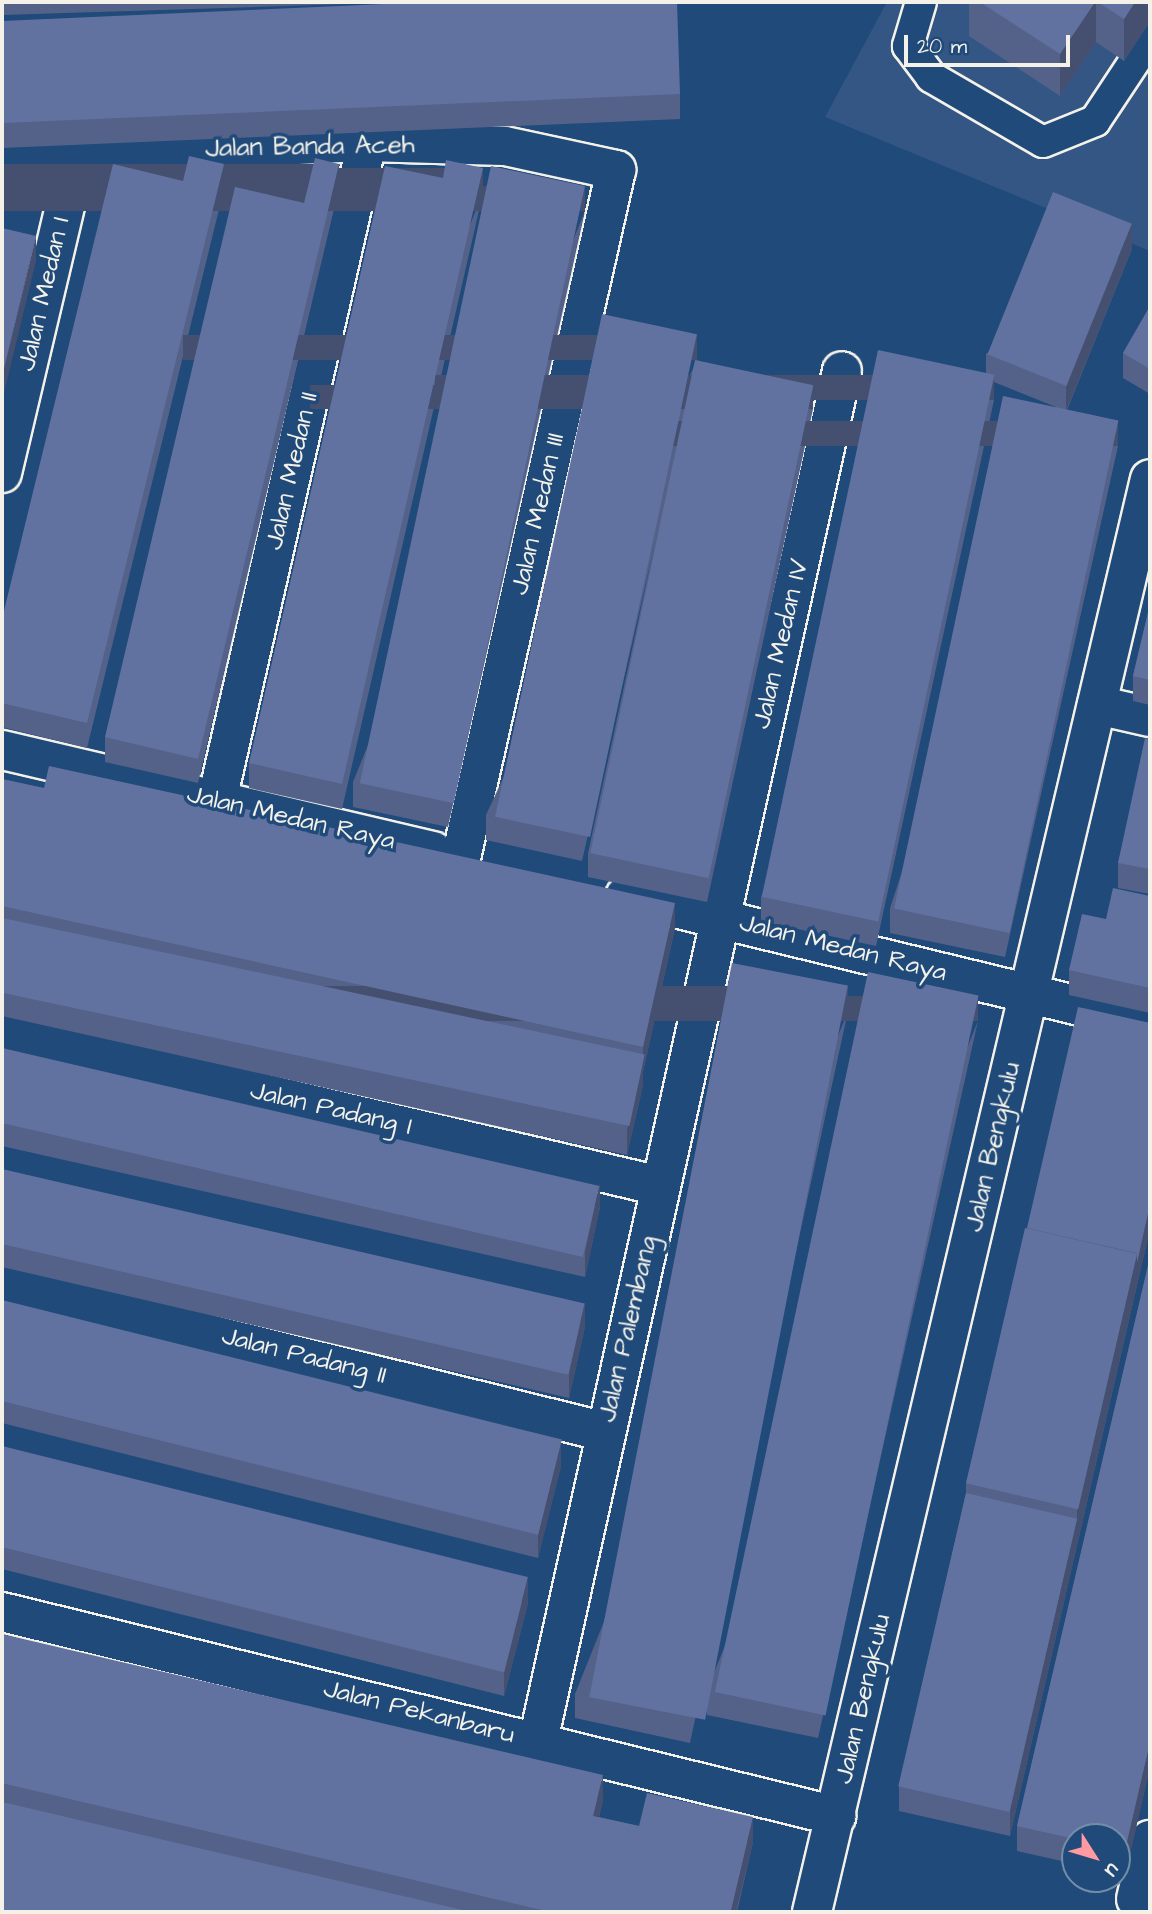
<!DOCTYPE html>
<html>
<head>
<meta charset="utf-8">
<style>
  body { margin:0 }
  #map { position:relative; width:1152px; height:1914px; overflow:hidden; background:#1f4a7a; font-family:"Architects Daughter",sans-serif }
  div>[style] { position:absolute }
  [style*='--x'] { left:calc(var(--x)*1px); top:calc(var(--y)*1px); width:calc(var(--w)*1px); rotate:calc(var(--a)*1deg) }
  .built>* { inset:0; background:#335685 }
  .roads { filter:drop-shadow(2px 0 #f4f1e8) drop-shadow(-2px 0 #f4f1e8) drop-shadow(0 2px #f4f1e8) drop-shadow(0 -2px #f4f1e8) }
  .service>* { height:30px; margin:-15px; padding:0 15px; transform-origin:15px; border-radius:15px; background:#1f4a7a }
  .minor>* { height:38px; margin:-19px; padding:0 19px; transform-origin:19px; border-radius:19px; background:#1f4a7a }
  .wall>* { inset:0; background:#54628a }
  .shaded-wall>* { inset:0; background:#455070; transform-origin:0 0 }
  .building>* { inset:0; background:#6272a0; transform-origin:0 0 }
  span { translate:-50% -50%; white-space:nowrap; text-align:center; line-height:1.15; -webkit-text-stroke:7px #1f4a7a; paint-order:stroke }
  .street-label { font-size:26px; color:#f4f1e8 }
  .frame { position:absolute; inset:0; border:4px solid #f4f1e8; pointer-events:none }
  .north { position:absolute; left:1061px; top:1823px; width:70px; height:70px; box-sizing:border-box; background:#1f4a7a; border:2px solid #748da6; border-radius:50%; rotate:127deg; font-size:19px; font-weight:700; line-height:28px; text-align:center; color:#f4f1e8 }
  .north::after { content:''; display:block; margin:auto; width:24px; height:32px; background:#ff9aa2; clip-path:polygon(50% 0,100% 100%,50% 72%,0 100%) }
  .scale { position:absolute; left:904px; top:35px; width:166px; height:32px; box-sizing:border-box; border:4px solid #f4f1e8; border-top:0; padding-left:9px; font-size:21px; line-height:24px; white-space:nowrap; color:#f4f1e8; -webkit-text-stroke:5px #1f4a7a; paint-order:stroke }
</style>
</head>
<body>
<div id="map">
  <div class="built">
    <i style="clip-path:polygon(887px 2px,1150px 2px,1150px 251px,825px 117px)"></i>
  </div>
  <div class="roads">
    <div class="service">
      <i style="--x:921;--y:2;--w:46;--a:106.5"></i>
      <i style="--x:908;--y:46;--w:39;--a:53"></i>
      <i style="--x:931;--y:77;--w:129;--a:30.1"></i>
      <i style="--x:1043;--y:142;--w:56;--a:-22"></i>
      <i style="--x:1095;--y:121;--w:100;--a:-56.5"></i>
    </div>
    <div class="minor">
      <i style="--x:2;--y:159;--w:365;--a:-2.7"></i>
      <i style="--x:367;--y:142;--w:138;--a:1.7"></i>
      <i style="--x:505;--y:146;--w:114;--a:12.2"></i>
      <i style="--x:616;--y:170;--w:705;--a:102.7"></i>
      <i style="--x:2;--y:473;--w:326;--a:-76.7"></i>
      <i style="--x:1097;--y:705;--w:54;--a:12.8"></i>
      <i style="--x:2;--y:750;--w:443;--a:13.2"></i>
      <i style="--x:217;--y:800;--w:675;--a:-77.16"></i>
      <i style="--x:625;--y:896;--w:540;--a:13.6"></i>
      <i style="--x:2;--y:1032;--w:676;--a:13.17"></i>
      <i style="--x:2;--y:1283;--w:622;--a:13.86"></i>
      <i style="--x:2;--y:1612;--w:859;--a:13.74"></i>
      <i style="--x:538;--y:1741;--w:1403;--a:-77.49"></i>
      <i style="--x:1136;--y:1899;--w:61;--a:-76.7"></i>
      <i style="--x:812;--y:1912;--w:1472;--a:-76.73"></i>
    </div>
  </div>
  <div class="wall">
    <i style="clip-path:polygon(2px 2px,411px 2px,2px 15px)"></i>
    <i style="clip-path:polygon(969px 2px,1150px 2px,1150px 21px,1124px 61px,1096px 42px,1060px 96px,969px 36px)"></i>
    <i style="clip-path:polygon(2px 21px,680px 94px,680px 119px,2px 148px)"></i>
    <i style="clip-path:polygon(183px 181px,224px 189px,87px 748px,2px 727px,2px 619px)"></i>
    <i style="clip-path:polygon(339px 188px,198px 783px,105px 762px,105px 737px,304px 203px)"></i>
    <i style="clip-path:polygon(483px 193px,342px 809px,249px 788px,249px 763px)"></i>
    <i style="clip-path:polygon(585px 211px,448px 827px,353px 807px,353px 782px)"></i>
    <i style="clip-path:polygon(1132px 249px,1067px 410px,1118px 446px,1005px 957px,890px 933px,890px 908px,1056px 407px,994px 382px,994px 400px,876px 946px,761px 921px,761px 897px,986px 373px,986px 354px)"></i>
    <i style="clip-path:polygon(1150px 306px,1150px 394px,1123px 378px,1123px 353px)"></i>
    <i style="clip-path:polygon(697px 360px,813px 409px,707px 902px,588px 877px,588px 853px,655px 543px,582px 861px,486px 840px,486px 815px)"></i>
    <i style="clip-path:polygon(1150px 604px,1150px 705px,1133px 701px,1133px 676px)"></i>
    <i style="clip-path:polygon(1150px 740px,1150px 894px,1118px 888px,1118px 863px)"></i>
    <i style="clip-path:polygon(2px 779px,675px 928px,643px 1072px,643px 1085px,627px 1155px,2px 1016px)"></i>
    <i style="clip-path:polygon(1150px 896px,1150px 1013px,1069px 995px,1069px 970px,1106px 919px)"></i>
    <i style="clip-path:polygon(848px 1011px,690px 1743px,575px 1718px,575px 1694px)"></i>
    <i style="clip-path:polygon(978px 1021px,818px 1738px,707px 1715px,707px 1690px)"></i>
    <i style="clip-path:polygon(1150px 1023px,1150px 1229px,1010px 1836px,899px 1811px,899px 1786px,966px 1493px,966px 1483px,1027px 1228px)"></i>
    <i style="clip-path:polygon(2px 1048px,600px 1207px,585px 1277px,2px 1146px)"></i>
    <i style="clip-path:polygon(2px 1169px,585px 1327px,569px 1398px,2px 1267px)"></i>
    <i style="clip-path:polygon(1150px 1257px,1150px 1767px,1125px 1875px,1117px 1873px,1117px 1837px,1075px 1837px,1075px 1864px,1017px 1851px,1017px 1826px)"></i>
    <i style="clip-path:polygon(2px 1300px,561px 1466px,538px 1558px,2px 1423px)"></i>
    <i style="clip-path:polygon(2px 1446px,528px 1603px,504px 1696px,2px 1569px)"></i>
    <i style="clip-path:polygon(2px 1634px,603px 1800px,599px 1817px,639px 1826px,753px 1842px,737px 1912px,740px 1912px,2px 1912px)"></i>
  </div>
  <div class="shaded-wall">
    <i style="clip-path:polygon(1095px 2px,1096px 2px,1096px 42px,1060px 96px,1060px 54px)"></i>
    <i style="clip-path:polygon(1135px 2px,1150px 2px,1150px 21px,1124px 61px,1124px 19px)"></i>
    <i style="left:224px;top:164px;width:25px;height:576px;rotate:90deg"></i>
    <i style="left:339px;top:164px;width:24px;height:611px;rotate:90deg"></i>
    <i style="left:483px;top:168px;width:25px;height:632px;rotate:90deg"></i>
    <i style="left:585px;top:186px;width:25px;height:631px;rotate:90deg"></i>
    <i style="clip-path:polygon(1132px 224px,1132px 249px,1066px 411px,1066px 387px)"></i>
    <i style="clip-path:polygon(36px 236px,36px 261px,2px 401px,2px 377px)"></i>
    <i style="left:697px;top:335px;width:25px;height:514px;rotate:90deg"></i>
    <i style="left:994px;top:375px;width:25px;height:559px;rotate:90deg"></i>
    <i style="left:813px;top:385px;width:24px;height:503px;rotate:90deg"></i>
    <i style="left:1118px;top:421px;width:25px;height:523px;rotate:90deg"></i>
    <i style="clip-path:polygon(675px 903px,675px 928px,643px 1072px,643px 1047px)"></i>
    <i style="left:848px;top:986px;width:25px;height:749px;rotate:90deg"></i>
    <i style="left:978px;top:996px;width:25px;height:735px;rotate:90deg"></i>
    <i style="clip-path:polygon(643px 1060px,643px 1085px,627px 1155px,627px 1130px)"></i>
    <i style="clip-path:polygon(600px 1182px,600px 1207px,585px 1277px,585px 1252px)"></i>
    <i style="clip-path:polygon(1150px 1204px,1150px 1229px,1010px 1836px,1010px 1811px,1077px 1518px,1077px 1508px,1137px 1253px)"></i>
    <i style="clip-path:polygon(585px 1302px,585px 1327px,569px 1398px,569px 1373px)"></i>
    <i style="clip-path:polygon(561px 1441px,561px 1466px,538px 1558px,538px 1534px)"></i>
    <i style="clip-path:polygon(528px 1578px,528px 1603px,504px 1696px,504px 1671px)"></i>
    <i style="clip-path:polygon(1150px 1742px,1150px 1767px,1125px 1875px,1125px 1850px)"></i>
    <i style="clip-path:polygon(603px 1775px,603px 1800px,593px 1841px,593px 1816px)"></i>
    <i style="clip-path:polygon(753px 1817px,753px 1842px,736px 1912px,731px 1910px)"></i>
  </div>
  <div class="building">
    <i style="clip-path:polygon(429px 2px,677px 2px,680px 94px,2px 123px,2px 21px)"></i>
    <i style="clip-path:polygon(980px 2px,1095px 2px,1060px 54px)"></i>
    <i style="clip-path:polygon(1098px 2px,1135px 2px,1124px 19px)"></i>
    <i style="clip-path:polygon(189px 156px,224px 164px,87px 723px,2px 703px,2px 619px,113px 164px,183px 181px)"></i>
    <i style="clip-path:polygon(315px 158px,339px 164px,198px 759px,105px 737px,235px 187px,304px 203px)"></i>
    <i style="clip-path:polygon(446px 160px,483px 168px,342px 784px,249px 763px,385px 166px,443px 178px)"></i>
    <i style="left:491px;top:166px;width:96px;height:631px;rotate:12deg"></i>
    <i style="left:1053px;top:192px;width:85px;height:175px;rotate:22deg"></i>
    <i style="clip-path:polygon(2px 228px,36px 236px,2px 377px)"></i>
    <i style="clip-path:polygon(1150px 306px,1150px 369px,1123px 353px)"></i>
    <i style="left:602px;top:314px;width:97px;height:514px;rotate:12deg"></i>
    <i style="left:878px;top:350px;width:119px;height:559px;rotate:12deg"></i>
    <i style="left:695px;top:360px;width:121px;height:504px;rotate:12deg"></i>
    <i style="left:1003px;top:396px;width:118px;height:524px;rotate:12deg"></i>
    <i style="clip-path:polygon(1150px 604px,1150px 680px,1133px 676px)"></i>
    <i style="clip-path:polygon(1145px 738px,1150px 740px,1150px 869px,1118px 863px)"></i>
    <i style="clip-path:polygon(49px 766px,675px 903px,643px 1047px,2px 906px,2px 779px,44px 788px)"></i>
    <i style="clip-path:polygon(1113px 888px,1150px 896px,1150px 988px,1069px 970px,1082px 914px,1106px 919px)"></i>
    <i style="left:2px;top:918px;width:657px;height:73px;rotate:12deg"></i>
    <i style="left:732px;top:963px;width:118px;height:748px;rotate:11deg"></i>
    <i style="left:868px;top:972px;width:113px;height:736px;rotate:12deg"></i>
    <i style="clip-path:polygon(1078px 1007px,1150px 1023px,1150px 1204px,1137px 1263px,1137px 1253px,1027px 1228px)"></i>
    <i style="left:2px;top:1048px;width:613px;height:73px;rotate:13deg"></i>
    <i style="left:2px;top:1169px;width:598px;height:73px;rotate:13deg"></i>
    <i style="left:1025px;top:1228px;width:115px;height:262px;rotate:13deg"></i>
    <i style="clip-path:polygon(1150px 1257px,1150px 1742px,1125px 1850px,1117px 1848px,1117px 1837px,1075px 1837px,1075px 1839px,1017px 1826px)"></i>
    <i style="left:2px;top:1300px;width:577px;height:98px;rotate:14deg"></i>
    <i style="left:2px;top:1446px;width:542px;height:98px;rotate:14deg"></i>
    <i style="left:966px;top:1493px;width:114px;height:301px;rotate:13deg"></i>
    <i style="clip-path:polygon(2px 1634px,603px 1775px,593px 1816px,639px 1826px,647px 1793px,753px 1817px,731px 1910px,740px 1912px,550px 1912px,2px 1783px)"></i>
    <i style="clip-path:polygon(2px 1802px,471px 1912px,2px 1912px)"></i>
  </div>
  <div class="street-label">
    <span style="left:310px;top:147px;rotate:-1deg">Jalan Banda Aceh</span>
    <span style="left:44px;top:294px;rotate:-77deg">Jalan Medan I</span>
    <span style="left:292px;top:471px;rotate:-77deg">Jalan Medan II</span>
    <span style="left:538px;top:514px;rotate:-77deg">Jalan Medan III</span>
    <span style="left:781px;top:644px;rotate:-77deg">Jalan Medan IV</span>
    <span style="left:291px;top:818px;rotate:13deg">Jalan Medan Raya</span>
    <span style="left:843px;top:948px;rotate:14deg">Jalan Medan Raya</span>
    <span style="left:331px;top:1109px;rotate:13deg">Jalan Padang I</span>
    <span style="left:993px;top:1147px;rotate:-77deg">Jalan Bengkulu</span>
    <span style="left:628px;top:1329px;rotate:-77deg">Jalan Palembang</span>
    <span style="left:304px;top:1356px;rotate:14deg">Jalan Padang II</span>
    <span style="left:863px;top:1699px;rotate:-77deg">Jalan Bengkulu</span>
    <span style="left:419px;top:1712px;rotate:14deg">Jalan Pekanbaru</span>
  </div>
  <div class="frame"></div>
  <div class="north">U</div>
  <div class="scale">20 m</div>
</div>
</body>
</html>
